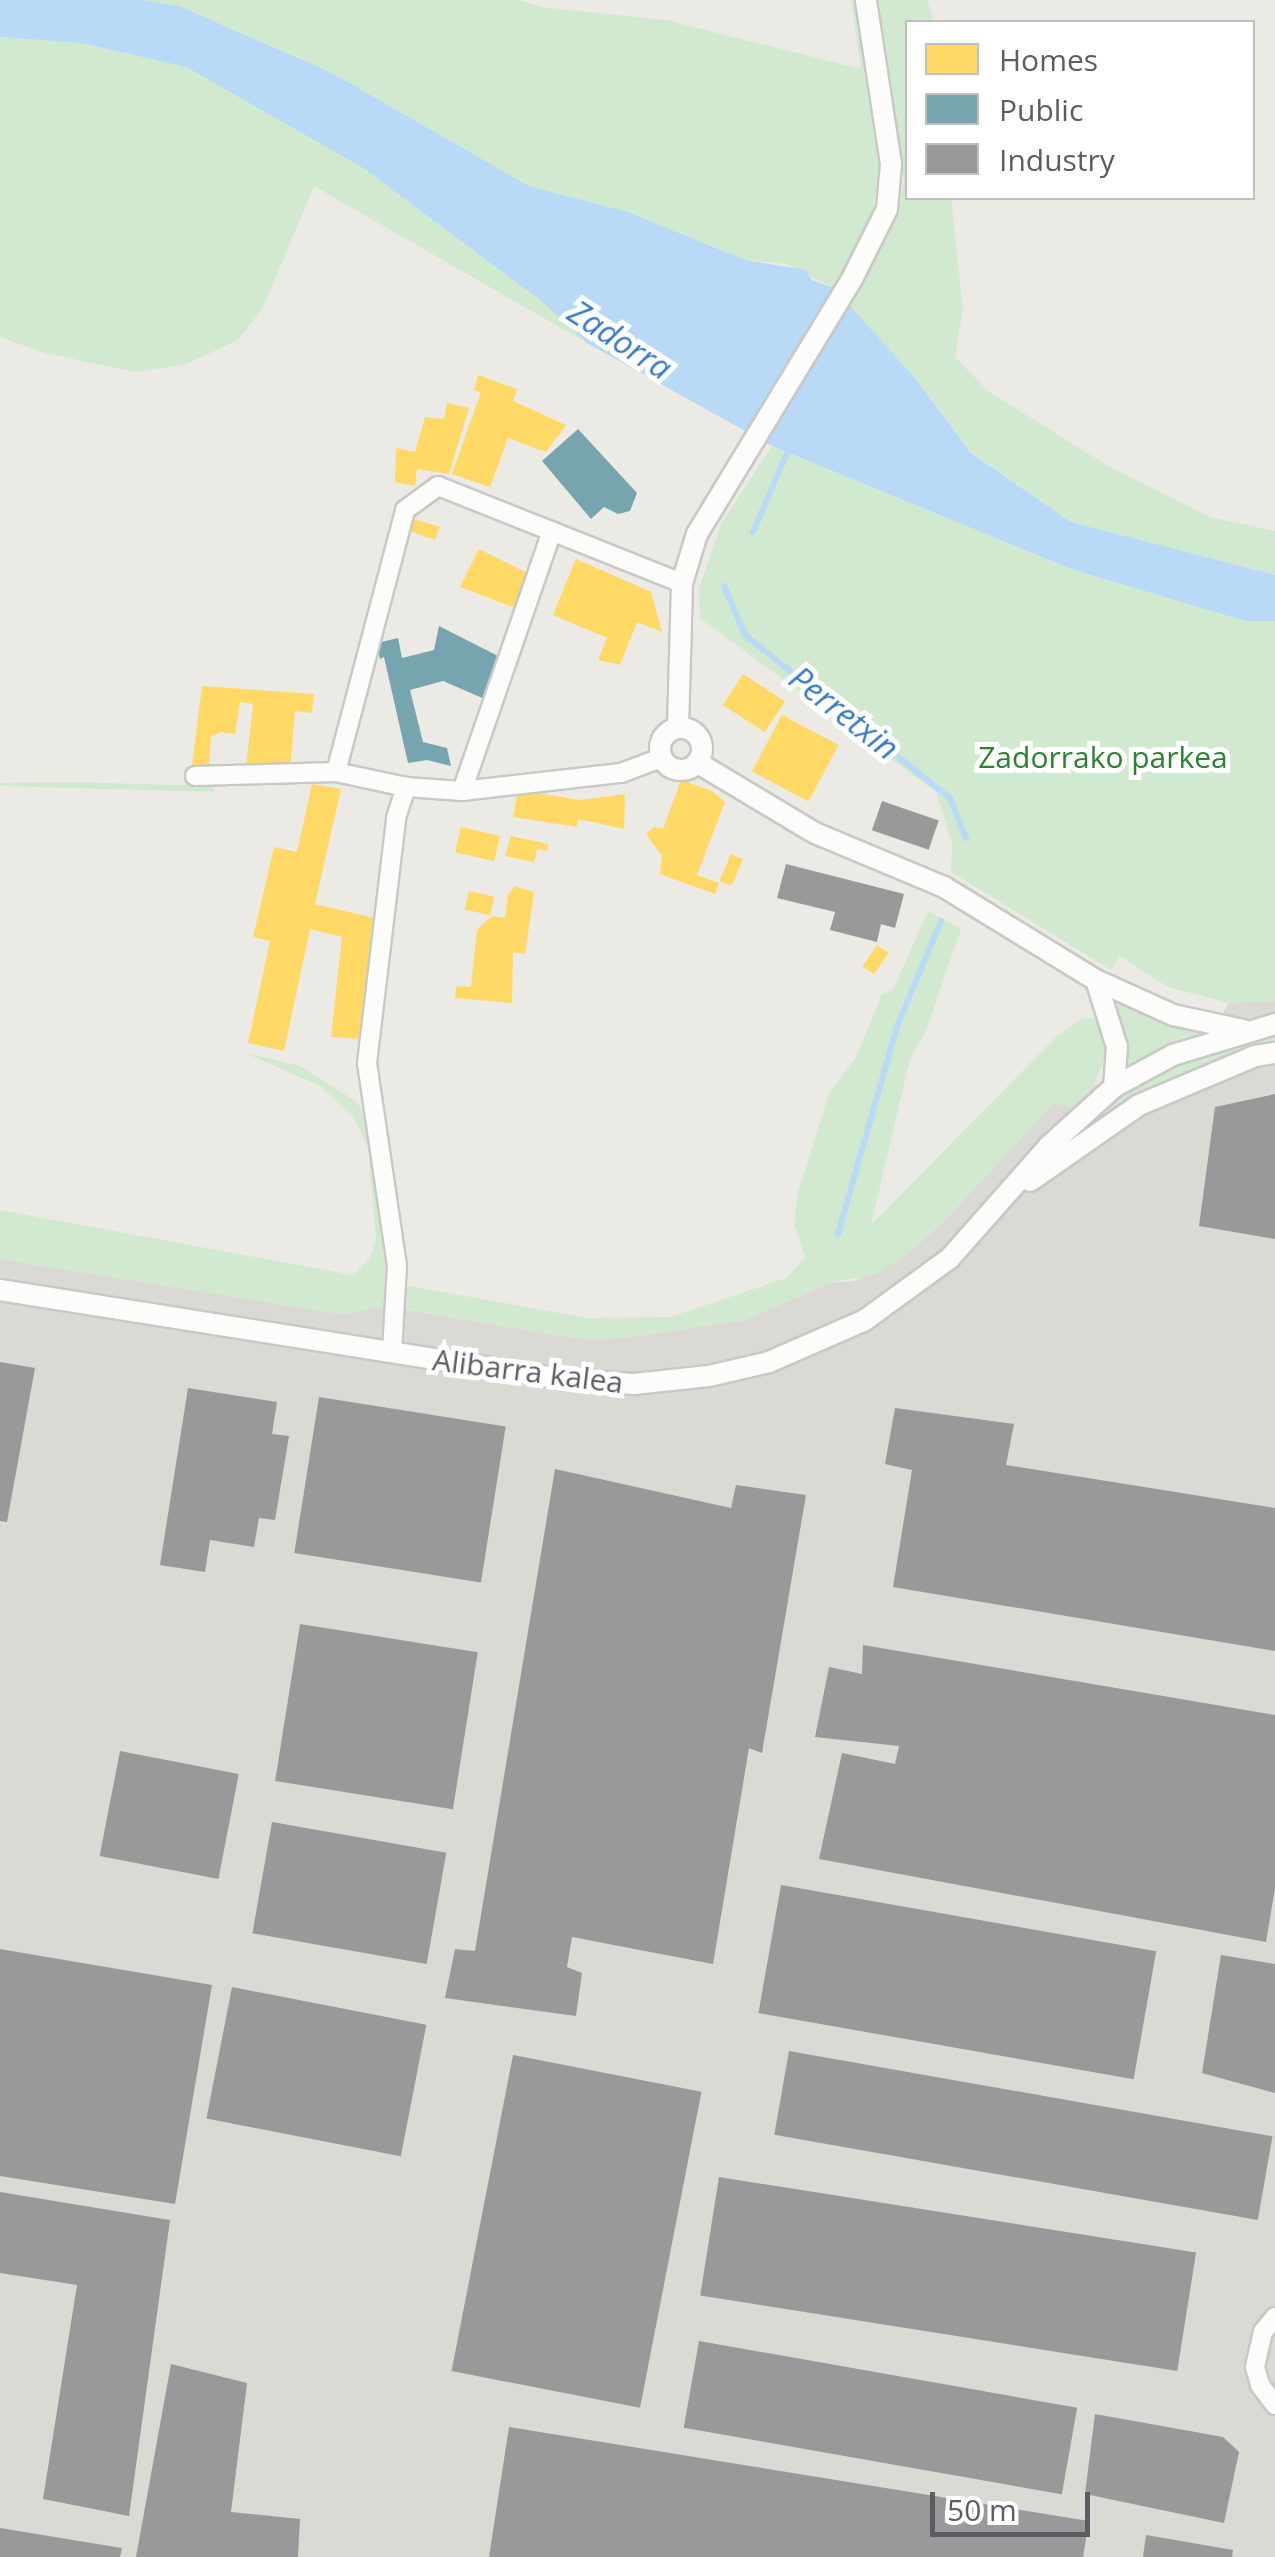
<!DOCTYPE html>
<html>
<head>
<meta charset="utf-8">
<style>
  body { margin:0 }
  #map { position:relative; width:1275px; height:2557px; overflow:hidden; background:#eceae4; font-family:"Open Sans",sans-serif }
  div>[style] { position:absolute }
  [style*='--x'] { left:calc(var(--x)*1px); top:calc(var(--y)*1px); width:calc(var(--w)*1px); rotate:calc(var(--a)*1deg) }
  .industrial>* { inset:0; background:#dbd9d4 }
  .green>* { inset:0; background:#d1e9cf }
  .water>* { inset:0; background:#b8daf7 }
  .homes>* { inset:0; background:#ffd966; transform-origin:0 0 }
  .public>* { inset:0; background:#76a5af }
  .industry>* { inset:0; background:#999; transform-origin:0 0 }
  .stream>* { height:6px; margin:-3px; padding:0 3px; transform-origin:3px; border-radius:3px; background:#b8daf7 }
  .roads { filter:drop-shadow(2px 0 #c8c8c7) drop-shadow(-2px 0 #c8c8c7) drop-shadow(0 2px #c8c8c7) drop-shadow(0 -2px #c8c8c7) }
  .minor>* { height:18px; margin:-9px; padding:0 9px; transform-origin:9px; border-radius:9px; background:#fcfcfb }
  .tertiary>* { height:20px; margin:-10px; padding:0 10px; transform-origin:10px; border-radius:10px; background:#fcfcfb }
  .tertiary>.ring { margin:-10px; padding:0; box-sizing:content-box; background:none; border:20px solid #fcfcfb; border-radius:50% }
  span { translate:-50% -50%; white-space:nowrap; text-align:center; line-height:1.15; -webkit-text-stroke:10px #fff; paint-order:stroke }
  .park-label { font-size:30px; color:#2c8232 }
  .street-label { font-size:30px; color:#5a5e64 }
  .water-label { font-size:32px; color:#3678c5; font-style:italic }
  .legend { position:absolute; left:905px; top:20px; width:350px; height:180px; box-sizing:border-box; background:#fff; border:2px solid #bdbfc1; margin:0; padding:12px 18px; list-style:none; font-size:30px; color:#5a5e64 }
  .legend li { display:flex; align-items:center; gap:20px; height:50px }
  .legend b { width:50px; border:2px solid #bdbfc1 }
  .scale { position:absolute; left:930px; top:2492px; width:160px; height:45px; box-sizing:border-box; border:5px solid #5a5e64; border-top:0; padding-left:12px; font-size:30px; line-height:35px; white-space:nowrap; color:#5a5e64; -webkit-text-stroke:8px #fff; paint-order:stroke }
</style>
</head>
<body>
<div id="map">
  <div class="industrial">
    <i style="clip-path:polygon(1275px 1001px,1275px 2557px,0 2557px,0 1259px,341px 1314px,385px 1306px,580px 1339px,624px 1338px,744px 1320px,830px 1283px,854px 1281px,905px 1256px,943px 1222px,1054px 1103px,1073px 1108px,1094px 1086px,1211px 1033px,1229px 1003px)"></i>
  </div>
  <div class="green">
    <i style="clip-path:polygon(143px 0,520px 0,541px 7px,666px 20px,861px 69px,851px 0,858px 0,880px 156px,872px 222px,834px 288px,786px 264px,745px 260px,628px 212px,529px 186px,332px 73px,179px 6px)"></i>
    <i style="clip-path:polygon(876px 0,927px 0,934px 22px,908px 22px,908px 198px,951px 198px,963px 309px,955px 357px,988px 391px,1108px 466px,1210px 517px,1275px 531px,1275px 575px,1071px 522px,970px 451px,916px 379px,849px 305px,896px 219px,904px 181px)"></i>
    <i style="clip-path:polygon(0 37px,81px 43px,186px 67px,363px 168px,545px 304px,587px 343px,314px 186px,263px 308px,238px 340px,184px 365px,135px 372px,45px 353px,0 337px)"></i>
    <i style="clip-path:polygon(772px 446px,1071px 569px,1245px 621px,1275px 621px,1275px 1001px,1229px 1003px,1168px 987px,1120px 956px,1111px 970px,951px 872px,952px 844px,936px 792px,700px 618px,699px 589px,721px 524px)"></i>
    <i style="clip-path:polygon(69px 782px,213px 786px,214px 792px,0 786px,0 783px)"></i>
    <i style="clip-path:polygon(928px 911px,961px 929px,926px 1031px,910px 1059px,871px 1225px,1056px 1037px,1083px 1018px,1097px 1019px,1104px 1031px,1106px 1055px,1094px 1086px,1073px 1108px,1054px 1103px,943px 1222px,905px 1256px,876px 1274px,830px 1283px,744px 1320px,624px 1338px,580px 1339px,406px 1309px,404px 1285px,587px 1318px,670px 1317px,786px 1278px,805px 1258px,794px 1224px,798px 1193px,829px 1093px,856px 1057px,882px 994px,893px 990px)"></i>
    <i style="clip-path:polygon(1112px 998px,1211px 1033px,1126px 1069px,1123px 1024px)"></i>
    <i style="clip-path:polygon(1275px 1032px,1275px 1048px,1087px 1131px,1085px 1123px,1133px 1086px,1187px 1058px)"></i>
    <i style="clip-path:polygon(243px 1052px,300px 1066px,357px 1102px,367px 1119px,384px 1216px,385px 1306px,341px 1314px,0 1259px,0 1210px,353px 1275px,371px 1257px,376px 1239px,368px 1148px,354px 1117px,320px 1086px)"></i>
  </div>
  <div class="water">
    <i style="clip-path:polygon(0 0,143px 0,179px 6px,332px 73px,529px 186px,628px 212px,745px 260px,806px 270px,812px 280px,834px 288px,916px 379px,970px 452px,1071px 522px,1275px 575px,1275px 621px,1245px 621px,1071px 569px,772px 446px,587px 343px,545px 304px,363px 168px,186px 67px,81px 43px,0 37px)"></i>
  </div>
  <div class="homes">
    <i style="clip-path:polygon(478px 375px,517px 389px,513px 401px,566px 425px,546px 452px,508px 438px,490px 487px,452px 474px,481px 392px,474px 390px)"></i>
    <i style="clip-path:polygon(447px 403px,469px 408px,449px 474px,417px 469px,415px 486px,395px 482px,396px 448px,415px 452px,425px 417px,444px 419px)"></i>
    <i style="clip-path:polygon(414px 519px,440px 527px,435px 540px,407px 530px)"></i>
    <i style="clip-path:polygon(479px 549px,531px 575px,515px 608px,460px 587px)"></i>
    <i style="clip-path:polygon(576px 559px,651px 592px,662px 632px,637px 622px,620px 665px,598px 660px,607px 638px,553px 615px)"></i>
    <i style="left:743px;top:674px;width:50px;height:37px;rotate:33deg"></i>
    <i style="clip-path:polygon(202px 686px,314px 694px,312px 713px,295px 711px,290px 770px,246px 768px,253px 704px,240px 702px,235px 734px,220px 732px,211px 737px,209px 766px,192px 766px)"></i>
    <i style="left:782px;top:715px;width:64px;height:64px;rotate:28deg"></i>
    <i style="clip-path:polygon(681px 780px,712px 791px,725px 802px,697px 875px,719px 883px,715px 894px,660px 874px,662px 856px,646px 834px,654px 827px,663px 829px)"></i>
    <i style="clip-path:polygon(312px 784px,341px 789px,315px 904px,374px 918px,360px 1039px,331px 1037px,342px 937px,310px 929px,284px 1051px,248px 1043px,270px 941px,253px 937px,274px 847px,297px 852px)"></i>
    <i style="clip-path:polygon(518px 790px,580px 800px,625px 794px,624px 829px,578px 819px,577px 827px,513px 817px)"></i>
    <i style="left:461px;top:827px;width:40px;height:26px;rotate:13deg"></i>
    <i style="clip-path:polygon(511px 836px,548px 844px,547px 851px,537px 849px,534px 862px,505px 856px)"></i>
    <i style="left:731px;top:854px;width:13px;height:29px;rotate:23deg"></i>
    <i style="clip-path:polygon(515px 886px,534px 892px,525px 954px,513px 952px,512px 1003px,455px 998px,456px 986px,471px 987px,477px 930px,492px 916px,505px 918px,508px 895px)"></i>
    <i style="left:469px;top:891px;width:26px;height:19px;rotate:13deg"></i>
    <i style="left:877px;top:945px;width:14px;height:26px;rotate:34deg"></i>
  </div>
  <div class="public">
    <i style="clip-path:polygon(578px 429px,637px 493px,630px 511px,618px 514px,604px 507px,591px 519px,542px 461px)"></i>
    <i style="clip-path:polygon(439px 626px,500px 657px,487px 700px,443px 681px,410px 690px,423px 742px,447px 748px,451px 766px,427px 760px,408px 763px,384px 657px,380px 659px,377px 643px,398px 638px,402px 658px,434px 650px)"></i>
  </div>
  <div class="industry">
    <i style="left:882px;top:801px;width:60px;height:31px;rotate:19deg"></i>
    <i style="clip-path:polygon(786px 864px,904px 894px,895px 928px,881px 924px,877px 942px,830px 930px,835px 912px,777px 898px)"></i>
    <i style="clip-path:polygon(1275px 1094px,1275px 1239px,1199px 1226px,1215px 1107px)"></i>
    <i style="clip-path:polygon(0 1362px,35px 1368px,7px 1522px,0 1521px)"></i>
    <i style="clip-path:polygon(188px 1388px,277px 1402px,272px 1434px,289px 1436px,275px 1520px,259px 1518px,254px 1547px,210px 1540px,205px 1572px,160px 1565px)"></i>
    <i style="left:319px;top:1397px;width:189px;height:158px;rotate:9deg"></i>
    <i style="clip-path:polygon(895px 1408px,1014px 1424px,1006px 1465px,1275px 1508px,1275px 1651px,893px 1587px,912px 1470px,885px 1464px)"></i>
    <i style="clip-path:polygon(555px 1469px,731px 1508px,736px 1485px,806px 1495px,762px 1753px,749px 1748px,713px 1964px,572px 1937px,567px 1967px,582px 1973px,576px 2016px,445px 1998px,455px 1949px,475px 1951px)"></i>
    <i style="left:300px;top:1624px;width:180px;height:159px;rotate:9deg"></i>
    <i style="clip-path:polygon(863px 1645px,1275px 1715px,1275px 1888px,1266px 1942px,819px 1859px,842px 1753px,895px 1764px,899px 1746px,815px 1737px,829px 1667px,862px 1674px)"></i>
    <i style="left:120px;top:1751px;width:121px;height:107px;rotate:11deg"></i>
    <i style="left:272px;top:1822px;width:177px;height:113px;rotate:10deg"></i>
    <i style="left:781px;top:1885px;width:381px;height:130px;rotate:10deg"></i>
    <i style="clip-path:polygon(0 1949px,212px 1985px,175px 2204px,0 2176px)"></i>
    <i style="clip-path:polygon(1221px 1955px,1275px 1964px,1275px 2093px,1202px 2073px)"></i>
    <i style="left:232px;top:1987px;width:198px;height:134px;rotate:11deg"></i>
    <i style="left:789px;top:2051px;width:491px;height:85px;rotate:10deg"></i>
    <i style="left:513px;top:2055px;width:192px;height:322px;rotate:11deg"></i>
    <i style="left:719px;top:2177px;width:483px;height:120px;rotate:9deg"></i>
    <i style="clip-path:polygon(0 2192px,170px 2220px,129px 2516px,43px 2499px,77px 2285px,0 2273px)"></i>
    <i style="left:699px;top:2341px;width:384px;height:88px;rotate:10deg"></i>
    <i style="clip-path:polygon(171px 2364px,247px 2383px,231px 2512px,300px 2519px,298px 2557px,136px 2557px)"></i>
    <i style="clip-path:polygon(1095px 2414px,1223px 2437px,1239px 2452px,1224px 2523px,1085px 2494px)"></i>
    <i style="clip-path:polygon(509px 2427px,1089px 2521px,1083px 2557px,489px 2557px)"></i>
    <i style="clip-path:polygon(0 2528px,122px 2548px,120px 2557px,0 2557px)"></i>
    <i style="clip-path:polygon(1146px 2535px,1233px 2550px,1232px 2557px,1143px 2557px)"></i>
  </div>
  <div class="stream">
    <i style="--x:753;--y:532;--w:94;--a:-66.7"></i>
    <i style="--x:724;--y:586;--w:53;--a:66.8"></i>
    <i style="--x:745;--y:635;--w:262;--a:38.5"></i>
    <i style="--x:950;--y:798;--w:43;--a:68.2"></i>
    <i style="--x:838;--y:1234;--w:218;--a:-74.1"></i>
    <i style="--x:898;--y:1024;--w:112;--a:-67.3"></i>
  </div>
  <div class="roads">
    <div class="minor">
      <i style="--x:336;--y:772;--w:271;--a:-75.2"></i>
      <i style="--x:405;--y:510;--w:41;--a:-36"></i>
      <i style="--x:438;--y:486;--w:263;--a:21.7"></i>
      <i style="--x:195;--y:776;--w:141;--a:-1.6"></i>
      <i style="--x:336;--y:772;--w:72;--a:12.1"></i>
      <i style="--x:406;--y:787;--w:56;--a:4.1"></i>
      <i style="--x:462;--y:791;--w:160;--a:-6.5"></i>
      <i style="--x:621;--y:773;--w:43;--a:-20.6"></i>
      <i style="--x:462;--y:791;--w:275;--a:-70.9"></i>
      <i style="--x:392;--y:1352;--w:86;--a:-86.7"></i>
      <i style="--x:397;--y:1266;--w:205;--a:-98.4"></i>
      <i style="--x:367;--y:1063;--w:247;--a:-83.2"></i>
      <i style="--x:396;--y:818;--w:33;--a:-72"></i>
      <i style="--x:1275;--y:2317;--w:19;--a:129"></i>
      <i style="--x:1263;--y:2332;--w:36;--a:103"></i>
      <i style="--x:1255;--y:2367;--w:19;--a:74"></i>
      <i style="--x:1260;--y:2385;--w:25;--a:53"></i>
    </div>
    <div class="tertiary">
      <i class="ring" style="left:660px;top:728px;width:22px;height:22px"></i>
      <i style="--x:678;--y:728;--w:145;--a:-88.4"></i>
      <i style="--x:682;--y:583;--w:51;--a:-73"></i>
      <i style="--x:697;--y:534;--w:296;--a:-58.7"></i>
      <i style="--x:851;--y:281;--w:80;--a:-63.4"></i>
      <i style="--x:887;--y:209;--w:45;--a:-84.9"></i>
      <i style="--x:891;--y:164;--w:166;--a:-98.7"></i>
      <i style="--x:698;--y:763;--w:136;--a:30.9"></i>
      <i style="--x:815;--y:833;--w:140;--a:22.7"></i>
      <i style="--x:944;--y:887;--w:178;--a:31.5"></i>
      <i style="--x:1096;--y:980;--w:85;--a:24.4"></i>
      <i style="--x:1173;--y:1015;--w:72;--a:12.1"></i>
      <i style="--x:1096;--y:980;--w:70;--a:72.6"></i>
      <i style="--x:1117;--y:1047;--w:40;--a:94.3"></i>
      <i style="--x:1030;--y:1181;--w:133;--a:-34.9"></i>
      <i style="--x:1139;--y:1105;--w:126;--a:-22.9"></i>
      <i style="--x:1255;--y:1056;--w:20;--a:-9"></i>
      <i style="--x:0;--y:1290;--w:568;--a:9.01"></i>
      <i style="--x:561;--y:1379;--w:73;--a:3.9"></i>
      <i style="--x:634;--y:1384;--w:75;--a:-6.1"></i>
      <i style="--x:709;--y:1376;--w:62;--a:-13.1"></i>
      <i style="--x:769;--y:1362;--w:105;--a:-23.6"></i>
      <i style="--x:865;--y:1320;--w:105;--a:-36.1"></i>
      <i style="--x:950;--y:1258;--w:149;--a:-48.5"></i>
      <i style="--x:1049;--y:1146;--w:88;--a:-42.2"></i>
      <i style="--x:1114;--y:1087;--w:67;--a:-28.5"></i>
      <i style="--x:1173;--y:1055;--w:107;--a:-16.9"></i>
    </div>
  </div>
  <div class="park-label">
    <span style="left:1103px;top:757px">Zadorrako parkea</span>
  </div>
  <div class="street-label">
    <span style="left:528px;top:1371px;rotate:7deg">Alibarra kalea</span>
  </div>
  <div class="water-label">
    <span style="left:620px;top:340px;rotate:33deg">Zadorra</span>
    <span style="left:844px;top:713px;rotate:38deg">Perretxin</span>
  </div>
  <ul class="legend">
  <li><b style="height:28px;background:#ffd966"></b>Homes</li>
  <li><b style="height:28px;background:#76a5af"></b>Public</li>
  <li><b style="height:28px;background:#999"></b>Industry</li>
  </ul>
  <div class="scale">50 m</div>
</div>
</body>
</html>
